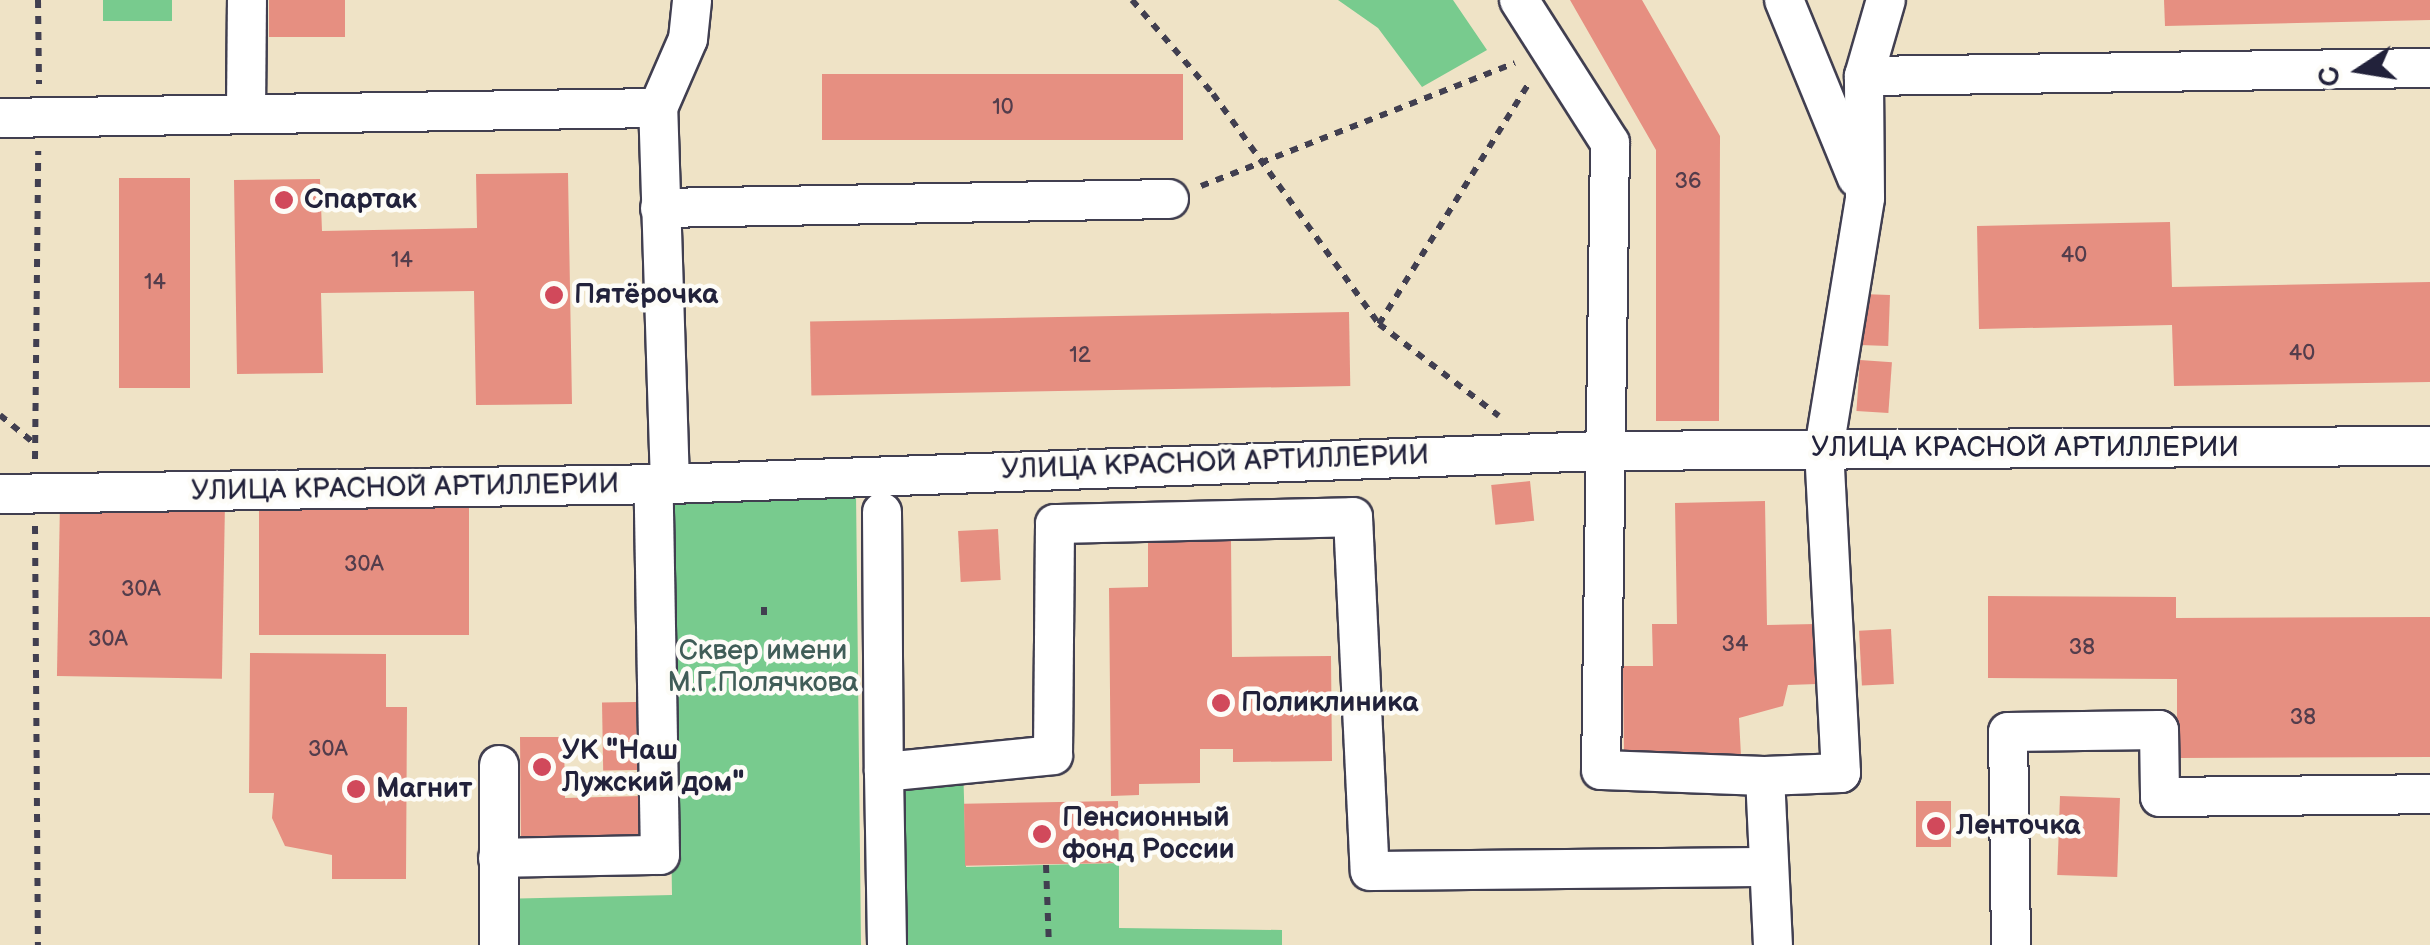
<!DOCTYPE html>
<html>
<head>
<meta charset="utf-8">
<style>
  body { margin:0 }
  #map { position:relative; width:2430px; height:945px; overflow:hidden; background:#efe3c6; font-family:"Balsamiq Sans",sans-serif }
  div>[style] { position:absolute }
  [style*='--x'] { left:calc(var(--x)*1px); top:calc(var(--y)*1px); width:calc(var(--w)*1px); rotate:calc(var(--a)*1deg) }
  .green>* { inset:0; background:#78cb8e; transform-origin:0 0 }
  .building>* { inset:0; background:#e68f81; transform-origin:0 0 }
  .path>* { height:6px; margin-top:-3px; transform-origin:0; background:repeating-linear-gradient(90deg,#413f50 0 8px,transparent 0 16px) }
  .roads { filter:drop-shadow(2px 0 #413f50) drop-shadow(-2px 0 #413f50) drop-shadow(0 2px #413f50) drop-shadow(0 -2px #413f50) }
  .minor>* { height:38px; margin:-19px; padding:0 19px; transform-origin:19px; border-radius:19px; background:#fff }
  .dots>* { width:28px; height:28px; translate:-50% -50%; box-sizing:border-box; border:5px solid #fdfcf7; border-radius:50% }
  span { translate:-50% -50%; white-space:nowrap; text-align:center; line-height:1.15; -webkit-text-stroke:9px #fdfcf7; paint-order:stroke }
  .number-label { font-size:22px; color:#533d4c }
  .number-label span { -webkit-text-stroke-width:0 }
  .poi-label { font-size:28px; color:#22223b; font-weight:700 }
  .left { translate:0 -50%; text-align:left }
  .street-label { font-size:28px; color:#22223b }
  .park-label { font-size:28px; color:#405d58 }
  .north { position:absolute; left:2310px; top:20px; width:100px; height:100px; -webkit-text-stroke:8px #fdfcf7; paint-order:stroke; rotate:258deg; font-size:28px; font-weight:700; line-height:40px; text-align:center; color:#22223b }
  .north::after { content:''; display:block; margin:auto; width:35px; height:45px; background:#22223b; clip-path:polygon(50% 0,100% 100%,50% 72%,0 100%) }
</style>
</head>
<body>
<div id="map">
  <div class="green">
    <i style="left:103px;top:0;width:69px;height:21px"></i>
    <i style="clip-path:polygon(1338px 0,1453px 0,1487px 50px,1422px 87px,1378px 28px)"></i>
    <i style="clip-path:polygon(856px 492px,861px 945px,500px 945px,499px 899px,672px 895px,666px 497px)"></i>
    <i style="clip-path:polygon(963px 763px,966px 867px,1119px 863px,1119px 928px,1282px 930px,1282px 945px,887px 945px,884px 772px)"></i>
  </div>
  <div class="building">
    <i style="left:269px;top:0;width:76px;height:37px"></i>
    <i style="clip-path:polygon(1570px 0,1642px 0,1720px 136px,1719px 421px,1656px 421px,1656px 150px)"></i>
    <i style="clip-path:polygon(2164px 0,2430px 0,2430px 20px,2165px 26px)"></i>
    <i style="left:1183px;top:74px;width:66px;height:361px;rotate:90deg"></i>
    <i style="clip-path:polygon(568px 173px,572px 404px,476px 405px,474px 291px,321px 293px,323px 373px,237px 374px,234px 180px,320px 179px,322px 231px,477px 228px,476px 174px)"></i>
    <i style="left:119px;top:178px;width:71px;height:210px"></i>
    <i style="clip-path:polygon(2170px 222px,2172px 287px,2430px 282px,2430px 382px,2174px 386px,2172px 325px,1979px 329px,1977px 226px)"></i>
    <i style="left:1862px;top:294px;width:28px;height:51px;rotate:2deg"></i>
    <i style="left:1349px;top:312px;width:74px;height:539px;rotate:89deg"></i>
    <i style="left:1860px;top:360px;width:32px;height:51px;rotate:4deg"></i>
    <i style="left:1530px;top:481px;width:40px;height:39px;rotate:84deg"></i>
    <i style="left:259px;top:495px;width:210px;height:140px"></i>
    <i style="left:60px;top:501px;width:165px;height:175px;rotate:1deg"></i>
    <i style="clip-path:polygon(1765px 501px,1767px 625px,1816px 624px,1817px 684px,1788px 685px,1783px 706px,1739px 718px,1741px 756px,1624px 757px,1623px 666px,1653px 666px,1652px 624px,1677px 624px,1675px 503px)"></i>
    <i style="left:998px;top:529px;width:51px;height:40px;rotate:87deg"></i>
    <i style="clip-path:polygon(1231px 539px,1232px 657px,1331px 656px,1332px 761px,1233px 762px,1233px 749px,1200px 749px,1200px 783px,1139px 784px,1139px 795px,1111px 796px,1109px 588px,1148px 587px,1148px 540px)"></i>
    <i style="clip-path:polygon(1988px 596px,2176px 597px,2176px 618px,2430px 617px,2430px 757px,2177px 758px,2177px 679px,1988px 678px)"></i>
    <i style="left:1891px;top:629px;width:55px;height:32px;rotate:87deg"></i>
    <i style="clip-path:polygon(250px 653px,386px 654px,386px 707px,407px 707px,406px 879px,332px 879px,332px 855px,285px 846px,272px 818px,274px 793px,249px 793px)"></i>
    <i style="left:636px;top:702px;width:68px;height:34px;rotate:89deg"></i>
    <i style="clip-path:polygon(520px 737px,564px 737px,565px 798px,640px 796px,641px 846px,521px 848px)"></i>
    <i style="left:2060px;top:796px;width:60px;height:79px;rotate:2deg"></i>
    <i style="left:1118px;top:801px;width:62px;height:154px;rotate:89deg"></i>
    <i style="left:1916px;top:801px;width:35px;height:46px"></i>
  </div>
  <div class="path">
    <i style="--x:38;--y:0;--w:84;--a:89.3"></i>
    <i style="--x:1132;--y:0;--w:124;--a:49.2"></i>
    <i style="--x:1213;--y:94;--w:284;--a:54.2"></i>
    <i style="--x:1379;--y:324;--w:151;--a:37.5"></i>
    <i style="--x:1201;--y:186;--w:337;--a:-21.4"></i>
    <i style="--x:1379;--y:324;--w:284;--a:-58.1"></i>
    <i style="--x:0;--y:415;--w:45;--a:39.6"></i>
    <i style="--x:35;--y:459;--w:308;--a:-89.4"></i>
    <i style="--x:35;--y:526;--w:419;--a:89.6"></i>
    <i style="--x:764;--y:615;--w:15;--a:-90"></i>
    <i style="--x:1046;--y:865;--w:80;--a:87.9"></i>
  </div>
  <div class="roads">
    <div class="minor">
      <i style="--x:1519;--y:0;--w:169;--a:57.5"></i>
      <i style="--x:1610;--y:143;--w:627;--a:90.82"></i>
      <i style="--x:1601;--y:770;--w:164;--a:2.1"></i>
      <i style="--x:1765;--y:776;--w:169;--a:87.3"></i>
      <i style="--x:1784;--y:0;--w:192;--a:67.7"></i>
      <i style="--x:1864;--y:76;--w:566;--a:-0.81"></i>
      <i style="--x:246;--y:112;--w:112;--a:-89.5"></i>
      <i style="--x:0;--y:118;--w:658;--a:-0.87"></i>
      <i style="--x:660;--y:208;--w:509;--a:-1.01"></i>
      <i style="--x:670;--y:484;--w:376;--a:-91.8"></i>
      <i style="--x:658;--y:108;--w:75;--a:-66.5"></i>
      <i style="--x:688;--y:39;--w:39;--a:-84"></i>
      <i style="--x:0;--y:494;--w:670;--a:-0.86"></i>
      <i style="--x:670;--y:484;--w:933;--a:-2.03"></i>
      <i style="--x:1602;--y:451;--w:828;--a:-0.35"></i>
      <i style="--x:882;--y:512;--w:260;--a:89.6"></i>
      <i style="--x:499;--y:765;--w:180;--a:90"></i>
      <i style="--x:1765;--y:776;--w:76;--a:-2.3"></i>
      <i style="--x:1841;--y:773;--w:324;--a:-93"></i>
      <i style="--x:1824;--y:449;--w:254;--a:-80.7"></i>
      <i style="--x:1865;--y:198;--w:122;--a:-90.5"></i>
      <i style="--x:1864;--y:76;--w:79;--a:-73.9"></i>
      <i style="--x:498;--y:858;--w:162;--a:-1.1"></i>
      <i style="--x:660;--y:855;--w:353;--a:-91"></i>
      <i style="--x:887;--y:945;--w:173;--a:-91"></i>
      <i style="--x:884;--y:772;--w:170;--a:-5.7"></i>
      <i style="--x:1053;--y:755;--w:231;--a:-89.5"></i>
      <i style="--x:1055;--y:524;--w:298;--a:-1.3"></i>
      <i style="--x:1353;--y:517;--w:354;--a:87.3"></i>
      <i style="--x:1370;--y:871;--w:393;--a:-0.6"></i>
      <i style="--x:2011;--y:945;--w:213;--a:-90.8"></i>
      <i style="--x:2008;--y:732;--w:151;--a:-0.8"></i>
      <i style="--x:2159;--y:730;--w:67;--a:89.1"></i>
      <i style="--x:2160;--y:797;--w:270;--a:-0.6"></i>
    </div>
  </div>
  <div class="dots">
    <i style="left:284px;top:200px;background:#d1495b"></i>
    <i style="left:554px;top:295px;background:#d1495b"></i>
    <i style="left:1221px;top:703px;background:#d1495b"></i>
    <i style="left:542px;top:767px;background:#d1495b"></i>
    <i style="left:356px;top:789px;background:#d1495b"></i>
    <i style="left:1936px;top:826px;background:#d1495b"></i>
    <i style="left:1042px;top:834px;background:#d1495b"></i>
  </div>
  <div class="number-label">
    <span style="left:1003px;top:108px">10</span>
    <span style="left:1688px;top:182px">36</span>
    <span style="left:2074px;top:256px">40</span>
    <span style="left:402px;top:261px">14</span>
    <span style="left:155px;top:283px">14</span>
    <span style="left:2302px;top:354px">40</span>
    <span style="left:1080px;top:356px">12</span>
    <span style="left:364px;top:565px">30А</span>
    <span style="left:141px;top:590px">30А</span>
    <span style="left:108px;top:640px">30А</span>
    <span style="left:1735px;top:645px">34</span>
    <span style="left:2082px;top:648px">38</span>
    <span style="left:2303px;top:718px">38</span>
    <span style="left:328px;top:750px">30А</span>
  </div>
  <div class="poi-label">
    <span class="left" style="left:304px;top:200px">Спартак</span>
    <span class="left" style="left:574px;top:295px">Пятёрочка</span>
    <span class="left" style="left:1241px;top:703px">Поликлиника</span>
    <span class="left" style="left:562px;top:767px">УК "Наш<br>Лужский дом"</span>
    <span class="left" style="left:376px;top:789px">Магнит</span>
    <span class="left" style="left:1062px;top:834px">Пенсионный<br>фонд России</span>
    <span class="left" style="left:1956px;top:826px">Ленточка</span>
  </div>
  <div class="street-label">
    <span style="left:2025px;top:448px">УЛИЦА КРАСНОЙ АРТИЛЛЕРИИ</span>
    <span style="left:1215px;top:463px;rotate:-2deg">УЛИЦА КРАСНОЙ АРТИЛЛЕРИИ</span>
    <span style="left:405px;top:488px;rotate:-1deg">УЛИЦА КРАСНОЙ АРТИЛЛЕРИИ</span>
  </div>
  <div class="park-label">
    <span style="left:763px;top:667px">Сквер имени<br>М.Г.Полячкова</span>
  </div>
  <div class="north">С</div>
</div>
</body>
</html>
